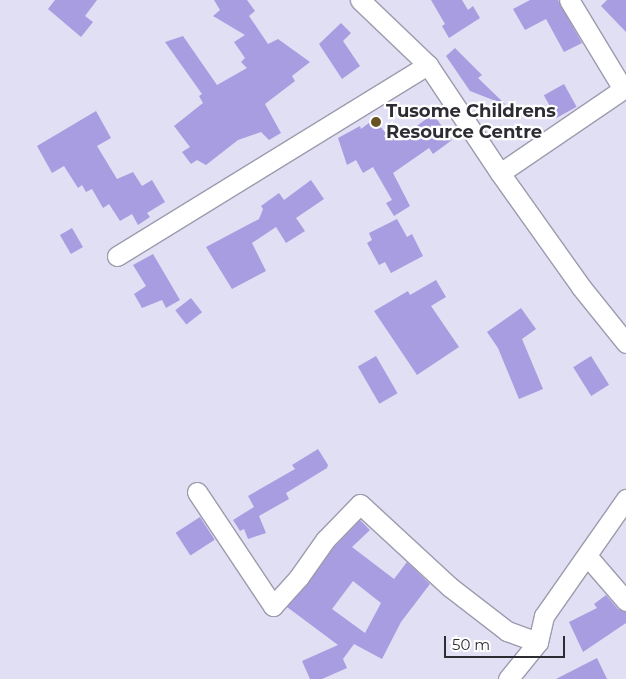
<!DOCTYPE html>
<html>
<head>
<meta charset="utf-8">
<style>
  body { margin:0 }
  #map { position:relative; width:626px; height:679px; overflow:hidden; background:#e1dff3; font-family:Montserrat,sans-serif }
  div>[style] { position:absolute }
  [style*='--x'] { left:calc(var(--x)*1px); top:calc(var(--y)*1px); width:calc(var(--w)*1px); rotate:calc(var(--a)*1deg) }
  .building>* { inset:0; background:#a79de0; transform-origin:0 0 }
  .roads { filter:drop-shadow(1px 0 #9d9bae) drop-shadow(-1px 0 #9d9bae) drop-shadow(0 1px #9d9bae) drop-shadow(0 -1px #9d9bae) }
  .minor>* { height:19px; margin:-9.5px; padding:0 9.5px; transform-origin:9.5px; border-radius:9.5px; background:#fff }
  .dots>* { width:14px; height:14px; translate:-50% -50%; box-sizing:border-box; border:2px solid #fff; border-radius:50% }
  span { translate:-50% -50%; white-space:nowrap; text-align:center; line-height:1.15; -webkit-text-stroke:4.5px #fff; paint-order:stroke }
  .poi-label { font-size:18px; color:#2c2c33; font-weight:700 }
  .left { translate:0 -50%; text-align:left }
  .scale { position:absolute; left:444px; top:636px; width:121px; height:22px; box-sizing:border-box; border:2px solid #2c2c33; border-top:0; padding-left:6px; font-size:15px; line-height:18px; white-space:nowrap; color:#2c2c33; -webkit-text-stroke:4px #fff; paint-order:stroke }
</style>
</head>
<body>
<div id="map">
  <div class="building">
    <i style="clip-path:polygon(55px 0,97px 0,85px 16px,93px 22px,81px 37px,48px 9px)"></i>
    <i style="clip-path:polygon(214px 0,247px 0,255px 11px,249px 16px,268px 44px,278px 39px,310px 62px,292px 76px,295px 81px,265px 104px,281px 133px,269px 140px,261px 132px,238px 140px,206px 165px,197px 160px,191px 164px,182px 152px,190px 147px,174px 126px,203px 103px,199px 96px,202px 94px,165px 42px,183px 36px,217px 85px,247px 68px,241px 62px,245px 58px,234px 42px,245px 35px,213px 16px,220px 10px)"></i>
    <i style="clip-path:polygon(431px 0,462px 0,468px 10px,473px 6px,480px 18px,449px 38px,442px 26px,445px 24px)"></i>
    <i style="clip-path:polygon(530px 0,558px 0,582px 43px,564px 52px,546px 19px,525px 30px,513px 9px)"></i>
    <i style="clip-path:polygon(607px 0,626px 0,626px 32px,601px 6px)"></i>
    <i style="clip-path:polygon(341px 23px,351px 33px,343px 41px,360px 66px,342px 79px,319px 44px)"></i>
    <i style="clip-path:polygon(455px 48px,482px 75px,478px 78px,506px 105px,470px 91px,446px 56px)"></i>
    <i style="left:564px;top:84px;width:26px;height:23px;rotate:61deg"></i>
    <i style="clip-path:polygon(96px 111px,111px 138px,97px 146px,117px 179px,133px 172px,142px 186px,152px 180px,165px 202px,147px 213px,150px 217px,138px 225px,132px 214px,120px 221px,109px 204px,103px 208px,92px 189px,86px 192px,82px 185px,78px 188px,64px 166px,52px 173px,37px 146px)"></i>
    <i style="clip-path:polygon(433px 114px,452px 140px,433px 154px,429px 148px,393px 173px,410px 206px,394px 216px,386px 203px,392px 200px,373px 167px,363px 173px,356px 160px,347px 165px,338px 138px,360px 126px,361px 129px,374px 119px,389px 137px,402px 129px,406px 134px)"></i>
    <i style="clip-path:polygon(311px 180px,324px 199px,296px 218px,305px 231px,286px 243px,276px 227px,252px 243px,266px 271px,232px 289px,206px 247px,259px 219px,263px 209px,261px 206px,279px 193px,284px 200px)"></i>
    <i style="clip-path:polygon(397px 219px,407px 237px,412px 234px,423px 256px,391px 273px,385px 262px,379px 265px,367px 243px,372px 240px,369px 233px)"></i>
    <i style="left:72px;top:228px;width:22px;height:14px;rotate:60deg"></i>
    <i style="clip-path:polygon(153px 254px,180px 300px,166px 308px,162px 300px,142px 308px,134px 294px,146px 286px,133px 265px)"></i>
    <i style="clip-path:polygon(436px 280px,446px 297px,431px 306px,459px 347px,417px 375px,374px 311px,408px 291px,410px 295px)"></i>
    <i style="left:191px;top:298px;width:18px;height:20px;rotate:52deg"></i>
    <i style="clip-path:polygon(521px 308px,536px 329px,522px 339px,543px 389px,519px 399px,498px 348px,487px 332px)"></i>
    <i style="left:376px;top:356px;width:43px;height:21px;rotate:60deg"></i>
    <i style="left:591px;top:356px;width:34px;height:21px;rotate:58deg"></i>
    <i style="clip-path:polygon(318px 449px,328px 465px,327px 468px,286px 493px,289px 499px,259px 516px,266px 533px,248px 539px,244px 529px,240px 531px,233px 520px,254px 507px,248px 496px,295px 469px,292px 465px)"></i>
    <i style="left:200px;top:517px;width:27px;height:29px;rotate:57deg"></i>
    <i style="clip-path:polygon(evenodd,360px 520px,370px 530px,352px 547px,394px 579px,407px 562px,430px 584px,401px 622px,382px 659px,354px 644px,343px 659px,347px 668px,322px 679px,310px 679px,302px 661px,338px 645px,287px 607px,334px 547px,360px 520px,353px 581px,381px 603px,365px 633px,332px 609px,353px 581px)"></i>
    <i style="clip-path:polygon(606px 595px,618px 609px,626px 612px,626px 623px,583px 652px,569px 622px,597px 608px,594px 604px)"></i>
    <i style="clip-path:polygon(597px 658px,607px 679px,556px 679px)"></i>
  </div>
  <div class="roads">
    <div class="minor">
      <i style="--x:360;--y:0;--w:94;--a:43.7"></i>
      <i style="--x:428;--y:65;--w:130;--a:56.3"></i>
      <i style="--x:500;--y:173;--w:140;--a:54.6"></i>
      <i style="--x:581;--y:287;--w:72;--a:51.2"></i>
      <i style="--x:500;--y:173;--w:149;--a:-34.3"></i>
      <i style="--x:623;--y:89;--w:104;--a:-121.2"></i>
      <i style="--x:117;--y:256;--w:365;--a:-31.6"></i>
      <i style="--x:197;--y:492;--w:137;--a:56.3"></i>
      <i style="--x:273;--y:606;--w:39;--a:-48"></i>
      <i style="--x:299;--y:577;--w:45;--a:-54.9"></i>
      <i style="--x:325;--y:540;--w:50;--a:-45.8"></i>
      <i style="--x:360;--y:504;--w:122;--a:42.7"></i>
      <i style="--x:450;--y:587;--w:72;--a:37.7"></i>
      <i style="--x:507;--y:631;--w:33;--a:20"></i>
      <i style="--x:588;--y:557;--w:58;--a:49.2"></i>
      <i style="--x:508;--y:679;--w:48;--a:-51"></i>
      <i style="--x:538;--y:642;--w:27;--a:-77"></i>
      <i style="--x:544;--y:616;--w:143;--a:-55"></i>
    </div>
  </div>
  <div class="dots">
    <i style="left:376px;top:122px;background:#685322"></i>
  </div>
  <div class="poi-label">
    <span class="left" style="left:386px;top:122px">Tusome Childrens<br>Resource Centre</span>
  </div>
  <div class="scale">50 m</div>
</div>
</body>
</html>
